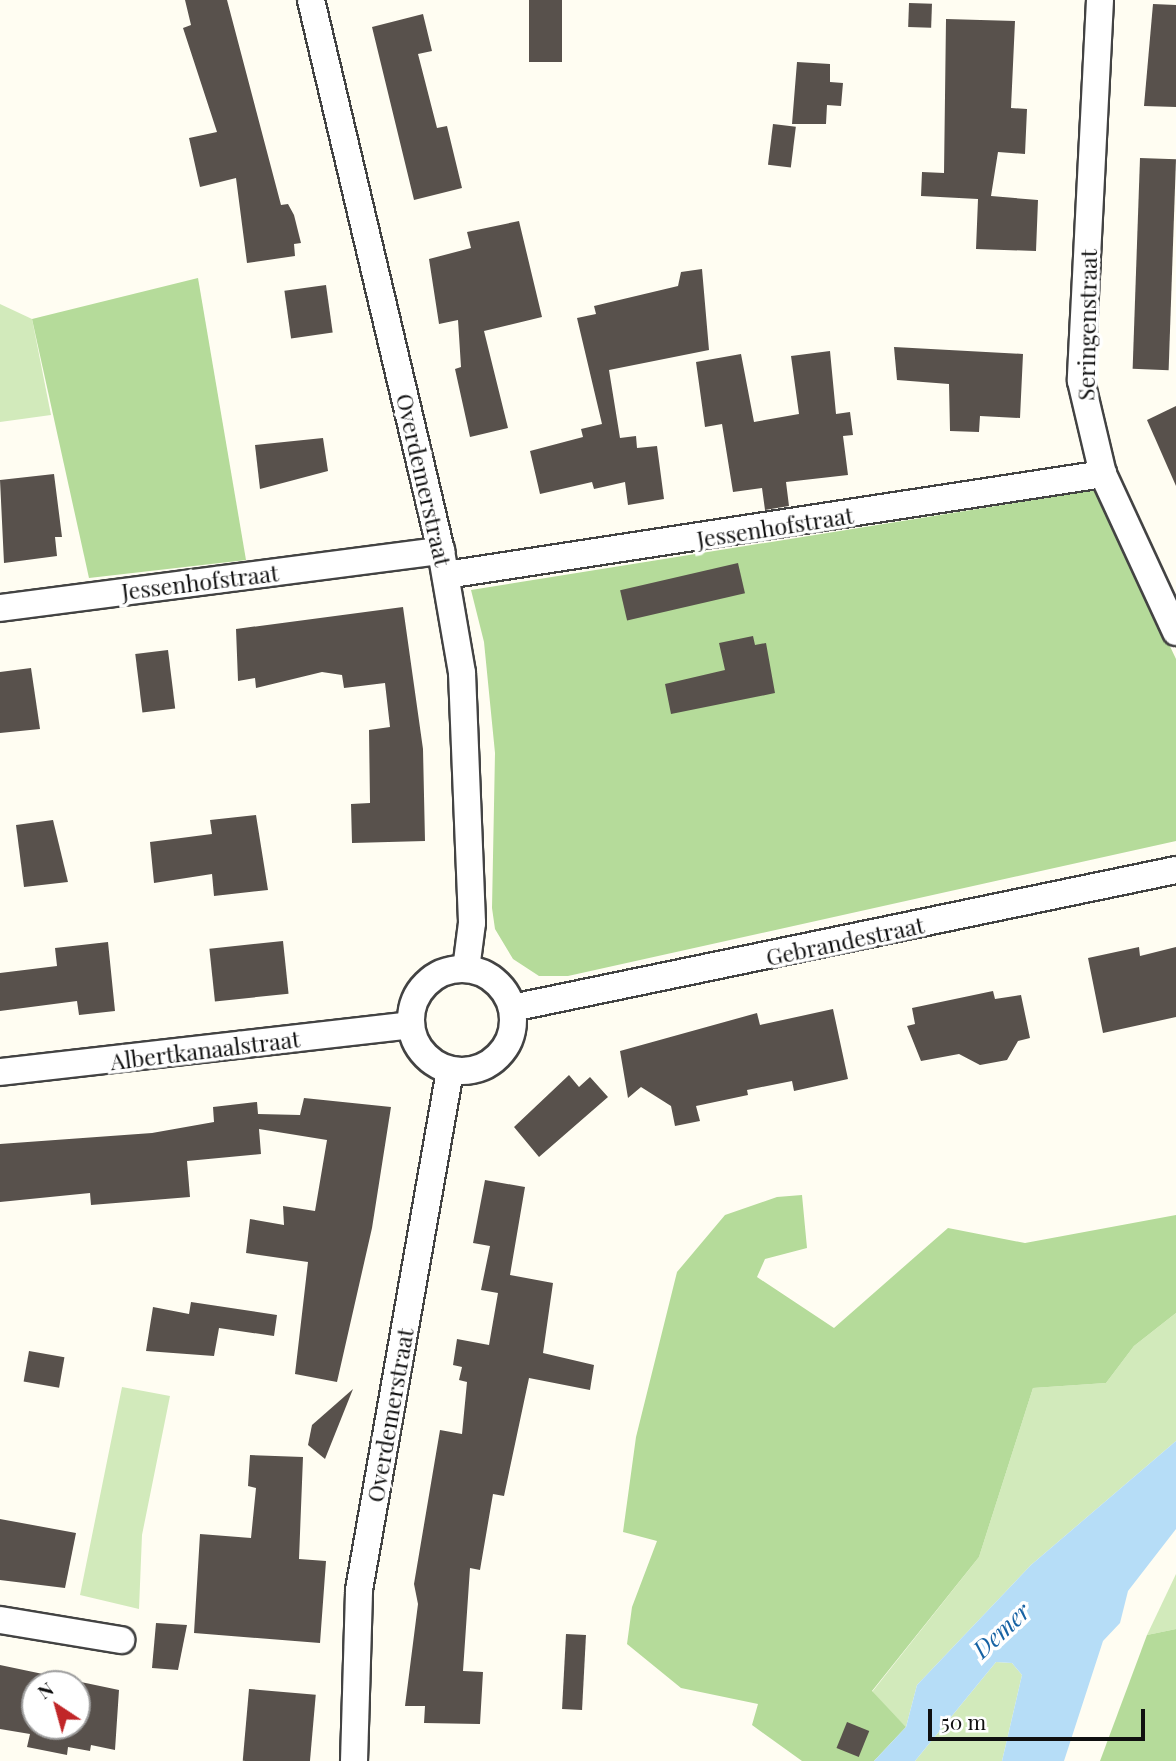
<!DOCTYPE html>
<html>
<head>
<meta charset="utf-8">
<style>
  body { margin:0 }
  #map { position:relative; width:1176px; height:1761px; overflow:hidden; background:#fffdf2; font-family:"Playfair Display",serif }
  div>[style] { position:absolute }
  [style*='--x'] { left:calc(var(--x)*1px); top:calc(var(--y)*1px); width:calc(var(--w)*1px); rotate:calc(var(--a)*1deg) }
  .green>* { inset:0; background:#d2eabb }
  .forest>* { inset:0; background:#b5db9a }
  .water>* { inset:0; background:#b6ddf7 }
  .building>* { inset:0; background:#58514c; transform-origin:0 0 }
  .roads { filter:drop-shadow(2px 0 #434343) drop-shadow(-2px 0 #434343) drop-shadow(0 2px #434343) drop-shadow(0 -2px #434343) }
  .minor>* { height:26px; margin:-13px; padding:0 13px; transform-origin:13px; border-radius:13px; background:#fff }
  .minor>.ring { margin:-13px; padding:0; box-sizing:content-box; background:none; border:26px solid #fff; border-radius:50% }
  span { translate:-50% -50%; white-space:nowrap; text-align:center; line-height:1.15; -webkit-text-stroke:7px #fff; paint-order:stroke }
  .street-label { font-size:23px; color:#101010 }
  .water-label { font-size:24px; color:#1762a3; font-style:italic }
  .north { position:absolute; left:21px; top:1670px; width:70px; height:70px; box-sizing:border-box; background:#fff; border:2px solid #9f9f9f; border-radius:50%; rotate:324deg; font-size:19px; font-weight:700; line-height:28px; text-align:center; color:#101010 }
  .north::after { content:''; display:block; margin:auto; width:24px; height:32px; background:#c12628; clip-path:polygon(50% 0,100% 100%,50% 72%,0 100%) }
  .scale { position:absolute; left:928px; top:1709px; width:217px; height:32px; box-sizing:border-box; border:4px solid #101010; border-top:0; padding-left:9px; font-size:21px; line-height:24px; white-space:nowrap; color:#101010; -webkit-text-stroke:5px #fff; paint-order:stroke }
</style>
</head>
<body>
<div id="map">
  <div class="green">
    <i style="clip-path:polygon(0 304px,32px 319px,51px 415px,0 422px)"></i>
    <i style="clip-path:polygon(1176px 1313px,1176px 1441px,1031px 1565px,917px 1685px,906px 1727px,872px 1692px,979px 1557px,1033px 1388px,1106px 1383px,1134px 1346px)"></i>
    <i style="clip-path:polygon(122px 1387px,170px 1396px,142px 1535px,139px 1609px,80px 1595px)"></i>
    <i style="clip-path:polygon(1176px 1574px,1176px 1629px,1147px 1635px)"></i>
    <i style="clip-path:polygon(996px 1662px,1012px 1663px,1022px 1675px,1002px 1761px,915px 1761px)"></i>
  </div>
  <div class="forest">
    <i style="clip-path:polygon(198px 278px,246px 560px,89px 578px,32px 319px)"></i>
    <i style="clip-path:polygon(1096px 490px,1176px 659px,1176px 841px,568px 976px,539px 976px,513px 959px,495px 929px,492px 908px,495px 753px,484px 642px,471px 590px)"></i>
    <i style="clip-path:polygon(802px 1195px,807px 1248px,765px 1259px,757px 1277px,834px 1328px,948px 1228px,1025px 1243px,1176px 1215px,1176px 1313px,1134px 1346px,1106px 1383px,1033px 1388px,979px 1557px,872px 1691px,906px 1727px,874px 1761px,802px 1761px,752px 1725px,758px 1704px,681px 1688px,627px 1644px,632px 1607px,657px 1541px,623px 1532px,636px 1437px,677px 1272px,725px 1215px,777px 1197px)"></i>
    <i style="clip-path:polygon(1176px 1629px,1176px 1761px,1100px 1761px,1147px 1635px)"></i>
  </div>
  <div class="water">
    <i style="clip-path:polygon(1176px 1441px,1176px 1529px,1128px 1591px,1120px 1623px,1103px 1641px,1064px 1761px,1002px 1761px,1022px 1675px,1012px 1663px,996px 1662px,915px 1761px,874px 1761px,906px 1727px,917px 1685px,1031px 1565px)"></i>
  </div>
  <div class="building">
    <i style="clip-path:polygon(185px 0,227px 0,281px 205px,288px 204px,294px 215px,301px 243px,294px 244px,295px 256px,247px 263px,236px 178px,200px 187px,189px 138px,217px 132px,183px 28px,191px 25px)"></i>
    <i style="left:529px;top:0;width:33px;height:62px"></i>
    <i style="left:909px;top:3px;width:23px;height:24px;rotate:2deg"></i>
    <i style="clip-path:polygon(1153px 4px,1176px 5px,1176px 107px,1144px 106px)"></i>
    <i style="clip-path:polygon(423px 14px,432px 51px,418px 54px,437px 128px,447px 126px,462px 188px,414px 200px,372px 27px)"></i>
    <i style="clip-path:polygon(946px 19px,1015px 21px,1011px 108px,1027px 109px,1025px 154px,998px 152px,991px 196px,1038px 200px,1036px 251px,976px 249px,978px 199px,921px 196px,922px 172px,944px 173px)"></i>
    <i style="clip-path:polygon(797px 62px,830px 64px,830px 82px,843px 83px,841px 106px,827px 105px,826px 124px,792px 124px)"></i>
    <i style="left:773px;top:124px;width:23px;height:41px;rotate:7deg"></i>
    <i style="left:1140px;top:158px;width:36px;height:211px;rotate:2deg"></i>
    <i style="clip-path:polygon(519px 221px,542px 317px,484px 331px,508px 428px,470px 437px,455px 369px,461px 367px,458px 320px,439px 324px,429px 259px,471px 248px,467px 232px)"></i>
    <i style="clip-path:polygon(702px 269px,709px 350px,609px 370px,620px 438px,636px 436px,637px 448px,657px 446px,664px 499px,628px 505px,625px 482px,594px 489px,592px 482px,540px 494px,530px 451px,583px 437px,581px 429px,602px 424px,577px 318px,596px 314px,594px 306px,678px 286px,681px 272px)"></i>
    <i style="left:326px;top:285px;width:48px;height:42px;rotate:82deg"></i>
    <i style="clip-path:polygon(894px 347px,1023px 354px,1020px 418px,980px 416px,979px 432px,950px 431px,949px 384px,897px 380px)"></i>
    <i style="clip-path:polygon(830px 351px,836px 414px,850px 412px,853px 435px,843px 436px,848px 475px,786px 482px,789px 506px,765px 510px,762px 488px,733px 492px,722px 424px,705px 427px,696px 362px,741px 354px,754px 422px,799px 414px,791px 356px)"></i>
    <i style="clip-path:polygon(1176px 406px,1176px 486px,1147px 420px)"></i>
    <i style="clip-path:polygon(323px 438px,328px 471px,260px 489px,255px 445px)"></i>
    <i style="clip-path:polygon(54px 474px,62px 537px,55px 537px,57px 556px,4px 563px,0 480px)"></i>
    <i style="left:738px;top:563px;width:31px;height:121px;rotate:77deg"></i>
    <i style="clip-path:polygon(403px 607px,423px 749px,425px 841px,352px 843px,351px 804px,370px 803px,369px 730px,390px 727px,385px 683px,344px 688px,342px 675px,322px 672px,256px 688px,255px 678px,238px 681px,236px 629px)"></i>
    <i style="clip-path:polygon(753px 636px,755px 645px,766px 643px,775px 693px,671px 714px,665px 684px,725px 670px,719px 643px)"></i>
    <i style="left:168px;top:650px;width:59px;height:33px;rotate:83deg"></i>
    <i style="clip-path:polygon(31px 668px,40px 729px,0 733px,0 672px)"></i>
    <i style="clip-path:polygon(256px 815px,268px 890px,214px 896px,212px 874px,154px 883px,150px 842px,212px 834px,210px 820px)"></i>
    <i style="clip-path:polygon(53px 820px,68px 882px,24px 887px,16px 825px)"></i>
    <i style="left:283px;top:941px;width:53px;height:74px;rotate:84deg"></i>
    <i style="clip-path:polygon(108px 942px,115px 1011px,79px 1015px,77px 1001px,0 1011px,0 973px,57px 966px,55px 948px)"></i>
    <i style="clip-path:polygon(1139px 947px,1140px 956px,1176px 947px,1176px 1017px,1103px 1033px,1088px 958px)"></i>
    <i style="clip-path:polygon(993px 991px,995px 999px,1021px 995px,1030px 1038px,1018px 1041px,1007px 1060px,980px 1065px,959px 1054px,921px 1061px,907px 1026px,915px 1024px,912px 1008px)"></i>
    <i style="clip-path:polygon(833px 1009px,848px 1079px,794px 1091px,792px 1081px,747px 1090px,748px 1095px,696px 1106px,700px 1121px,675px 1126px,671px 1106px,641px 1087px,628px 1098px,620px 1051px,757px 1013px,760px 1025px)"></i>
    <i style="clip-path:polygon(569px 1075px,579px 1087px,590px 1077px,608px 1097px,539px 1157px,514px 1127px)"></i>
    <i style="clip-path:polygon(304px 1098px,391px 1107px,372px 1228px,337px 1382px,295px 1374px,308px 1262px,246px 1253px,250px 1219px,284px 1225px,283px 1206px,315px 1211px,327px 1140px,259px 1129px,261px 1154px,187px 1161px,190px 1197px,91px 1205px,90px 1193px,0 1202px,0 1144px,152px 1133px,214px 1122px,213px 1107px,257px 1102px,258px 1114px,300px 1115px)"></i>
    <i style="clip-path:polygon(485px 1180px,525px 1187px,510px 1275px,553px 1283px,543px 1353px,594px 1365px,590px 1390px,529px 1378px,504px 1496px,493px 1494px,480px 1570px,470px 1568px,463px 1671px,483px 1672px,480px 1724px,424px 1723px,425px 1706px,405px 1706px,418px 1604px,414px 1584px,440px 1430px,462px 1434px,467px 1382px,459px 1380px,462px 1367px,453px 1365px,457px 1339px,489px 1345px,498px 1293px,481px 1290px,490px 1246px,473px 1243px)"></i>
    <i style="clip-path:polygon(191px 1302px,277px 1315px,274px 1336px,219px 1328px,214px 1356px,146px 1351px,153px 1307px,189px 1314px)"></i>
    <i style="left:29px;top:1351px;width:36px;height:31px;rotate:10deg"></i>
    <i style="clip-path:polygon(353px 1389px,325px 1459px,308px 1445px,312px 1425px)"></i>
    <i style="clip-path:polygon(250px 1455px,303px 1457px,299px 1559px,326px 1561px,320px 1643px,194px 1633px,200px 1534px,251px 1538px,256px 1488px,248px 1486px)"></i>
    <i style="clip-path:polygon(0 1519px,76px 1533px,65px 1588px,0 1580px)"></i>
    <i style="clip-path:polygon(156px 1623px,187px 1625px,178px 1670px,152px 1668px)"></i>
    <i style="left:566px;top:1634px;width:20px;height:75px;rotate:3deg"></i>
    <i style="clip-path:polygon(evenodd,0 1665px,119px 1690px,115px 1750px,91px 1745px,90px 1751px,68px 1747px,67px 1755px,27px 1747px,30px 1734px,0 1729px,0 1665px,35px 1684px,77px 1684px,77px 1726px,35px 1726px,35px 1684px)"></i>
    <i style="left:249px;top:1689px;width:67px;height:72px;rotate:5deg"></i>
    <i style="left:847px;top:1722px;width:24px;height:28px;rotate:22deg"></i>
  </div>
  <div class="roads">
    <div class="minor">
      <i style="--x:311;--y:0;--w:566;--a:76.72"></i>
      <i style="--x:441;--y:551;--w:124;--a:80.2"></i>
      <i style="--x:462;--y:673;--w:250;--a:87.7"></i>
      <i style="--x:472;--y:923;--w:46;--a:97.4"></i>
      <i style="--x:1100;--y:0;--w:381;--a:92.9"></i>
      <i style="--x:1081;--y:381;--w:96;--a:76.7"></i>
      <i style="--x:1103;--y:474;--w:174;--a:65.2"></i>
      <i style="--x:446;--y:575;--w:665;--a:-8.74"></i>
      <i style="--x:0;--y:608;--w:445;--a:-7.4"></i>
      <i class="ring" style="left:411px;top:969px;width:76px;height:76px"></i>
      <i style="--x:512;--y:1008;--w:678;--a:-11.74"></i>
      <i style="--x:0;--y:1072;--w:413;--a:-6.5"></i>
      <i style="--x:0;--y:1620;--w:123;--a:9.4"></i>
      <i style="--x:354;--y:1761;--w:171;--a:-88.3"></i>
      <i style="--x:359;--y:1590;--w:527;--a:-80.06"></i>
    </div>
  </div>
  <div class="street-label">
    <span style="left:1087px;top:325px;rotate:-89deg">Seringenstraat</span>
    <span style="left:424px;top:480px;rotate:77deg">Overdemerstraat</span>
    <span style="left:775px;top:527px;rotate:-9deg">Jessenhofstraat</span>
    <span style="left:200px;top:582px;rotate:-7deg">Jessenhofstraat</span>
    <span style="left:845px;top:941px;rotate:-12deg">Gebrandestraat</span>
    <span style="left:205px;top:1050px;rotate:-7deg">Albertkanaalstraat</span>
    <span style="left:390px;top:1415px;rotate:-80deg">Overdemerstraat</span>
  </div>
  <div class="water-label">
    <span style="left:1001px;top:1630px;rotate:-43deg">Demer</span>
  </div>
  <div class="north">N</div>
  <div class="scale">50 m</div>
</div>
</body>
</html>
